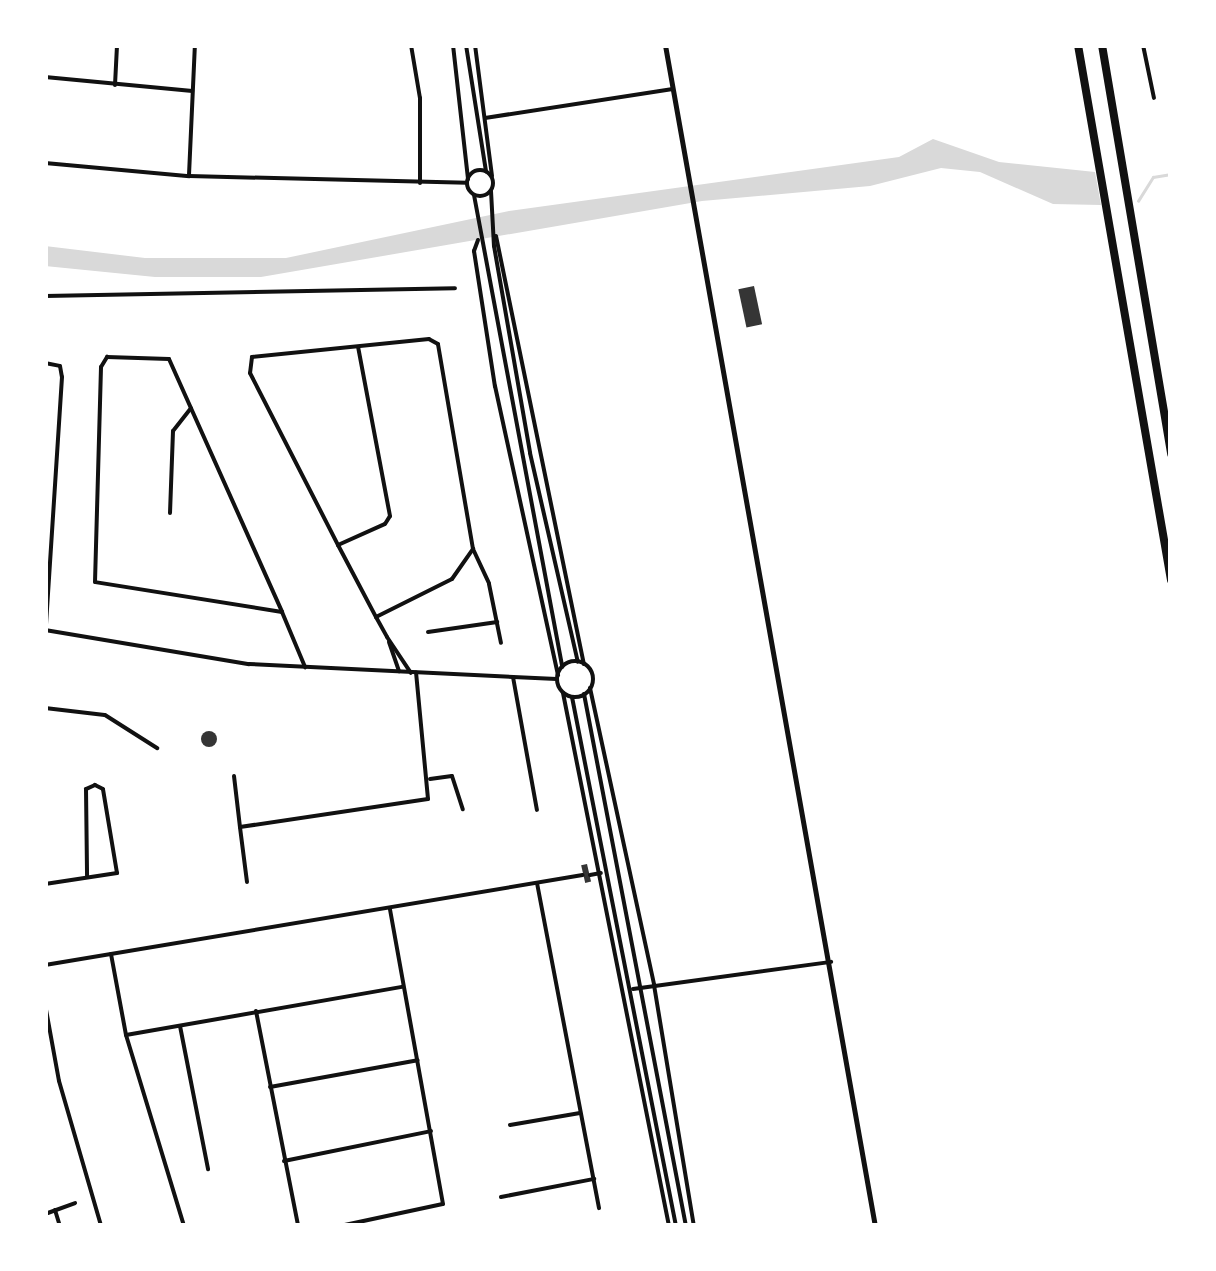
<!DOCTYPE html>
<html>
<head>
<meta charset="utf-8">
<style>
  body { margin:0 }
  #map { position:relative; width:1216px; height:1271px; overflow:hidden; background:#fff; font-family:Figtree,sans-serif }
  div>[style] { position:absolute }
  [style*='--x'] { left:calc(var(--x)*1px); top:calc(var(--y)*1px); width:calc(var(--w)*1px); rotate:calc(var(--a)*1deg) }
  .water>* { inset:0; background:#d9d9d9 }
  .stream>* { height:2.5px; margin:-1.25px; padding:0 1.25px; transform-origin:1.25px; border-radius:1.25px; background:#d9d9d9 }
  .building>* { inset:0; background:#353535; transform-origin:0 0 }
  .round { border-radius:50% }
  .minor>* { height:4px; margin:-2px; padding:0 2px; transform-origin:2px; border-radius:2px; background:#111 }
  .minor>.ring { margin:-2px; padding:0; box-sizing:content-box; background:none; border:4px solid #111; border-radius:50% }
  .secondary>* { height:5px; margin:-2.5px; padding:0 2.5px; transform-origin:2.5px; border-radius:2.5px; background:#111 }
  .motorway>* { height:8px; margin:-4px; padding:0 4px; transform-origin:4px; border-radius:4px; background:#111 }
  span { translate:-50% -50%; white-space:nowrap; text-align:center; line-height:1.15; -webkit-text-stroke:10px #fff; paint-order:stroke }
  .frame { position:absolute; inset:0; border:48px solid #fff; pointer-events:none }
</style>
</head>
<body>
<div id="map">
  <div class="water">
    <i style="clip-path:polygon(933px 139px,999px 162px,1095px 172px,1101px 205px,1053px 204px,980px 172px,941px 168px,870px 186px,702px 201px,261px 277px,155px 277px,45px 266px,45px 246px,145px 258px,286px 258px,509px 211px,899px 157px)"></i>
  </div>
  <div class="stream">
    <i style="--x:1138;--y:201;--w:28;--a:-58"></i>
    <i style="--x:1153;--y:177;--w:18;--a:-9"></i>
  </div>
  <div class="building">
    <i style="left:754px;top:286px;width:39px;height:16px;rotate:78deg"></i>
    <i class="round" style="left:201px;top:731px;width:16px;height:16px"></i>
    <i style="left:587px;top:864px;width:18px;height:6px;rotate:77deg"></i>
  </div>
  <div class="minor">
    <i style="--x:411;--y:45;--w:54;--a:80.4"></i>
    <i style="--x:420;--y:98;--w:85;--a:90"></i>
    <i style="--x:453;--y:45;--w:135;--a:83.6"></i>
    <i style="--x:466;--y:45;--w:128;--a:81"></i>
    <i style="--x:475;--y:45;--w:132;--a:82.6"></i>
    <i style="--x:1143;--y:45;--w:54;--a:78.3"></i>
    <i style="--x:45;--y:77;--w:148;--a:5.4"></i>
    <i style="--x:115;--y:85;--w:40;--a:-87.1"></i>
    <i style="--x:485;--y:118;--w:190;--a:-8.8"></i>
    <i style="--x:45;--y:163;--w:145;--a:5.2"></i>
    <i style="--x:189;--y:176;--w:278;--a:1.4"></i>
    <i class="ring" style="left:467px;top:170px;width:22px;height:22px"></i>
    <i style="--x:189;--y:175;--w:130;--a:-87.4"></i>
    <i style="--x:491;--y:191;--w:55;--a:86.9"></i>
    <i style="--x:494;--y:246;--w:210;--a:80.1"></i>
    <i style="--x:530;--y:453;--w:214;--a:77.1"></i>
    <i style="--x:474;--y:195;--w:480;--a:79.4"></i>
    <i style="--x:496;--y:236;--w:437;--a:78.4"></i>
    <i style="--x:478;--y:240;--w:12;--a:110"></i>
    <i style="--x:474;--y:251;--w:137;--a:81.2"></i>
    <i style="--x:495;--y:386;--w:296;--a:77.7"></i>
    <i style="--x:45;--y:296;--w:410;--a:-1.1"></i>
    <i style="--x:45;--y:363;--w:15;--a:11"></i>
    <i style="--x:60;--y:366;--w:11;--a:80"></i>
    <i style="--x:62;--y:377;--w:267;--a:93.7"></i>
    <i style="--x:170;--y:513;--w:82;--a:-87.9"></i>
    <i style="--x:173;--y:431;--w:29;--a:-52"></i>
    <i style="--x:338;--y:545;--w:51;--a:-24.1"></i>
    <i style="--x:385;--y:524;--w:9;--a:-58"></i>
    <i style="--x:390;--y:516;--w:172;--a:-100.7"></i>
    <i style="--x:473;--y:549;--w:38;--a:65"></i>
    <i style="--x:489;--y:584;--w:60;--a:78.5"></i>
    <i style="--x:282;--y:612;--w:189;--a:-170.9"></i>
    <i style="--x:95;--y:582;--w:215;--a:-88.4"></i>
    <i style="--x:101;--y:367;--w:12;--a:-59"></i>
    <i style="--x:107;--y:357;--w:62;--a:1.8"></i>
    <i style="--x:169;--y:359;--w:277;--a:65.9"></i>
    <i style="--x:282;--y:612;--w:60;--a:67.3"></i>
    <i style="--x:376;--y:617;--w:85;--a:-26.6"></i>
    <i style="--x:452;--y:579;--w:37;--a:-55"></i>
    <i style="--x:473;--y:549;--w:208;--a:-99.7"></i>
    <i style="--x:438;--y:344;--w:10;--a:-151"></i>
    <i style="--x:429;--y:339;--w:178;--a:174.2"></i>
    <i style="--x:252;--y:357;--w:16;--a:97"></i>
    <i style="--x:250;--y:373;--w:193;--a:62.9"></i>
    <i style="--x:338;--y:545;--w:81;--a:62.2"></i>
    <i style="--x:376;--y:617;--w:23;--a:61"></i>
    <i style="--x:387;--y:637;--w:43;--a:56.3"></i>
    <i style="--x:45;--y:630;--w:207;--a:9.5"></i>
    <i style="--x:249;--y:664;--w:308;--a:2.8"></i>
    <i style="--x:428;--y:632;--w:70;--a:-8.2"></i>
    <i style="--x:389;--y:642;--w:31;--a:71"></i>
    <i class="ring" style="left:557px;top:661px;width:32px;height:32px"></i>
    <i style="--x:513;--y:677;--w:135;--a:79.8"></i>
    <i style="--x:590;--y:688;--w:304;--a:77.8"></i>
    <i style="--x:654;--y:985;--w:244;--a:80.6"></i>
    <i style="--x:563;--y:693;--w:543;--a:78.75"></i>
    <i style="--x:584;--y:694;--w:542;--a:79.15"></i>
    <i style="--x:572;--y:697;--w:539;--a:78.88"></i>
    <i style="--x:45;--y:708;--w:60;--a:6.7"></i>
    <i style="--x:105;--y:715;--w:62;--a:32.4"></i>
    <i style="--x:234;--y:776;--w:51;--a:83.3"></i>
    <i style="--x:430;--y:779;--w:22;--a:-8"></i>
    <i style="--x:452;--y:776;--w:35;--a:72"></i>
    <i style="--x:590;--y:875;--w:11;--a:-10"></i>
    <i style="--x:247;--y:882;--w:55;--a:-97.3"></i>
    <i style="--x:240;--y:827;--w:190;--a:-8.5"></i>
    <i style="--x:428;--y:799;--w:127;--a:-95.4"></i>
    <i style="--x:537;--y:883;--w:331;--a:79.2"></i>
    <i style="--x:45;--y:884;--w:73;--a:-8.7"></i>
    <i style="--x:117;--y:873;--w:85;--a:-99.5"></i>
    <i style="--x:103;--y:789;--w:9;--a:-153"></i>
    <i style="--x:95;--y:785;--w:10;--a:156"></i>
    <i style="--x:86;--y:789;--w:88;--a:89.3"></i>
    <i style="--x:111;--y:954;--w:82;--a:79.5"></i>
    <i style="--x:126;--y:1035;--w:200;--a:73.1"></i>
    <i style="--x:45;--y:965;--w:545;--a:-9.5"></i>
    <i style="--x:633;--y:989;--w:200;--a:-7.8"></i>
    <i style="--x:45;--y:1004;--w:78;--a:79.7"></i>
    <i style="--x:59;--y:1081;--w:151;--a:73.8"></i>
    <i style="--x:256;--y:1011;--w:219;--a:78.9"></i>
    <i style="--x:180;--y:1026;--w:146;--a:78.9"></i>
    <i style="--x:126;--y:1035;--w:280;--a:-9.9"></i>
    <i style="--x:270;--y:1087;--w:150;--a:-10.3"></i>
    <i style="--x:510;--y:1125;--w:71;--a:-9.7"></i>
    <i style="--x:284;--y:1161;--w:150;--a:-11.5"></i>
    <i style="--x:501;--y:1197;--w:95;--a:-11"></i>
    <i style="--x:55;--y:1210;--w:17;--a:73"></i>
    <i style="--x:45;--y:1214;--w:32;--a:-20"></i>
    <i style="--x:340;--y:1226;--w:105;--a:-12.1"></i>
    <i style="--x:443;--y:1204;--w:300;--a:-100.2"></i>
  </div>
  <div class="secondary">
    <i style="--x:665;--y:45;--w:1200;--a:79.92"></i>
  </div>
  <div class="motorway">
    <i style="--x:1078;--y:45;--w:543;--a:80.14"></i>
    <i style="--x:1102;--y:45;--w:415;--a:80.4"></i>
  </div>
  <div class="frame"></div>
</div>
</body>
</html>
